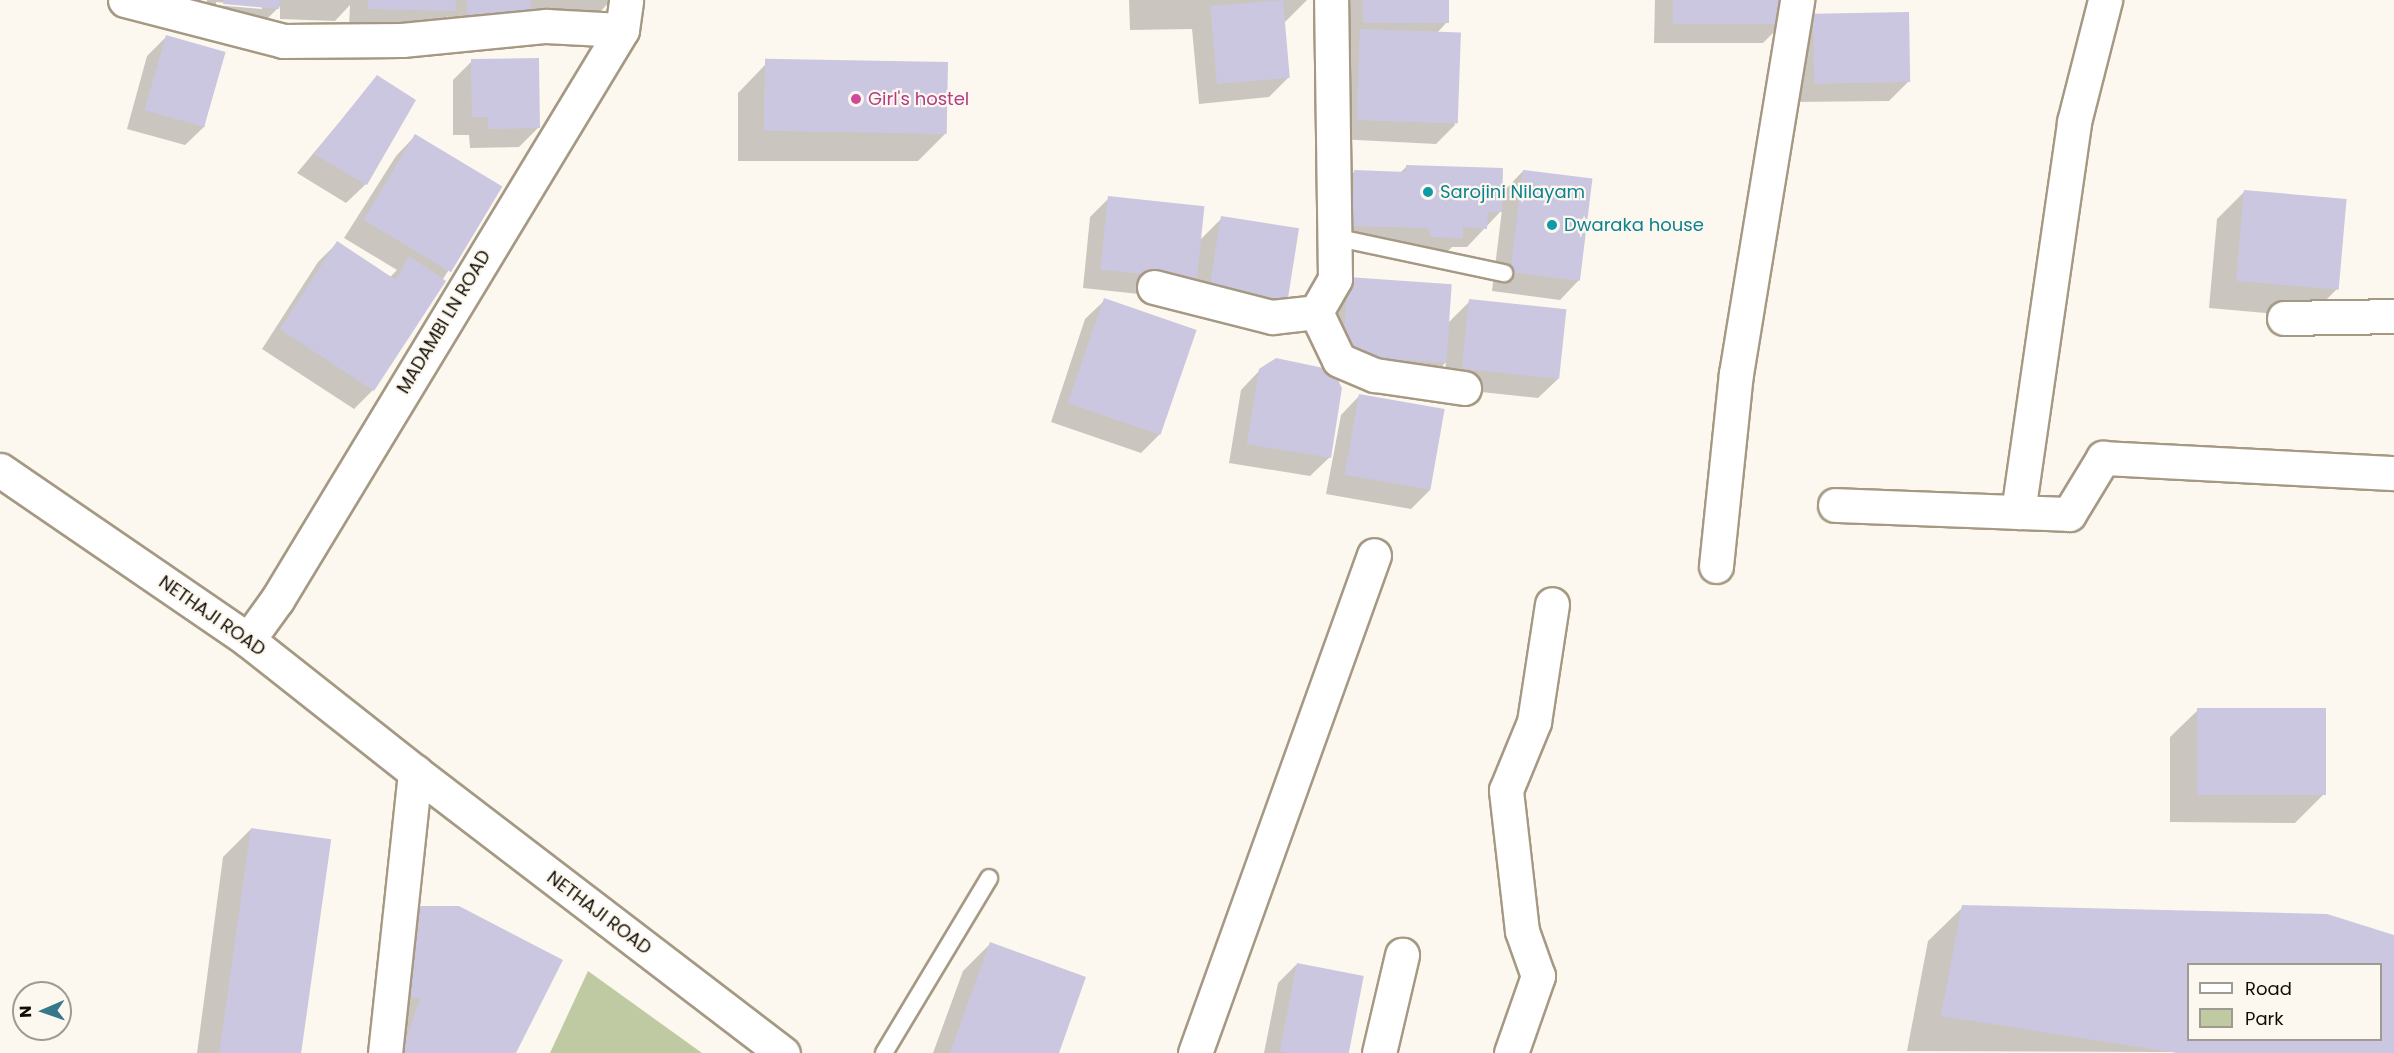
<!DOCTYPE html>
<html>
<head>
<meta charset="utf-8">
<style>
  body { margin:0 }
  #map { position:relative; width:2394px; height:1053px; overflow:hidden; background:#fdf8ef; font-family:Poppins,sans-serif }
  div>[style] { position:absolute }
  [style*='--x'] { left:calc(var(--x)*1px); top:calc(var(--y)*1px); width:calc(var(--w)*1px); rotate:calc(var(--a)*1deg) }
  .green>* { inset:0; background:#c0caa2 }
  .shadow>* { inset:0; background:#0003 }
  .building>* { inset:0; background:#ccc7e0; transform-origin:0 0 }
  .roads { filter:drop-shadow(2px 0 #a69984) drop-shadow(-2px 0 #a69984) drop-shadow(0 2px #a69984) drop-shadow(0 -2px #a69984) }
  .service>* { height:16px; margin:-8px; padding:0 8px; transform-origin:8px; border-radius:8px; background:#fff }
  .minor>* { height:33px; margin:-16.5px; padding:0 16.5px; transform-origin:16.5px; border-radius:16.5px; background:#fff }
  .tertiary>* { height:33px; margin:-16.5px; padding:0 16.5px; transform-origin:16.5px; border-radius:16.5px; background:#fff }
  .dots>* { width:16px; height:16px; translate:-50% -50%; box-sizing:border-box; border:3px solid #fdf8ef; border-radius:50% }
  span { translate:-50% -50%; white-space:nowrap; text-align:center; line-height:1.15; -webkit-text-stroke:4.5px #fdf8ef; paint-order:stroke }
  .hotel-label { font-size:18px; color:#b23c85 }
  .left { translate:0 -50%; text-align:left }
  .culture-label { font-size:18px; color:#0d838f }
  .street-label { font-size:18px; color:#120d06 }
  .legend { position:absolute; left:2187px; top:963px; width:195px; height:78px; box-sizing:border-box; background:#fdf8ef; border:2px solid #9f9a92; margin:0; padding:8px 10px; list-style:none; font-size:18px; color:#120d06 }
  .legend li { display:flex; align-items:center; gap:12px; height:30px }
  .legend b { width:30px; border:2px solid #9f9a92 }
  .north { position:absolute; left:12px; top:981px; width:60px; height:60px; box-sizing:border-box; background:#fdf8ef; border:2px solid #9f9a92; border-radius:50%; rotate:268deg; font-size:16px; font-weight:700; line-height:24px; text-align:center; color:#120d06 }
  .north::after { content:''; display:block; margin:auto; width:21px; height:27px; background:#357889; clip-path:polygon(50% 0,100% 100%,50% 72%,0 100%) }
</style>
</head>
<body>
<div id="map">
  <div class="green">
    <i style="clip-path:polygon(588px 971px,702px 1053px,550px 1053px)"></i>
  </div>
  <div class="shadow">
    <i style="clip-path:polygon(evenodd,207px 0,611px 0,592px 21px,448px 33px,448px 16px,434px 30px,349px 28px,350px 5px,335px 21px,280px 19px,280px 6px,258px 28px,205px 23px,207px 0,216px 2px,262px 6px,262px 9px,216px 5px,216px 2px)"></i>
    <i style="clip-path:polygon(1129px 0,1307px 0,1283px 24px,1288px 78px,1269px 97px,1199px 104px,1192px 29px,1130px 30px)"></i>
    <i style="clip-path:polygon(1344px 0,1448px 0,1448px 21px,1436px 34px,1455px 125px,1436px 144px,1337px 139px,1341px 50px,1349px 42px,1344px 42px)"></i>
    <i style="clip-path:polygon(1655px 0,1783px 0,1782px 24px,1763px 43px,1654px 43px)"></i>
    <i style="clip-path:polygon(1813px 14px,1908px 82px,1889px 101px,1794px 102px,1794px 34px)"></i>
    <i style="clip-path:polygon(167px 36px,205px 126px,185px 145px,127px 129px,147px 56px)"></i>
    <i style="clip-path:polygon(472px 61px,539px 127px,519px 147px,470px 148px,469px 135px,453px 135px,453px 80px)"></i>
    <i style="clip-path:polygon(765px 65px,946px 133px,918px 161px,738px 161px,738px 93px)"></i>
    <i style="clip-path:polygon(377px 77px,366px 184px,346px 203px,297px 173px)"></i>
    <i style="clip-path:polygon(415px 136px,501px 187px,373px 390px,354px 409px,262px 349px,318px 262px,337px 243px,390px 277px,397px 270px,344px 238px,396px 156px)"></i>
    <i style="clip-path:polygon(1407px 166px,1501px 194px,1523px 171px,1579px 280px,1560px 300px,1492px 291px,1502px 210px,1467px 247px,1452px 247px,1442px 257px,1333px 245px,1335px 191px,1354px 172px,1400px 173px)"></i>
    <i style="clip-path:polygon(2245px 191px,2337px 289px,2309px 317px,2209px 308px,2217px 219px)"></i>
    <i style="clip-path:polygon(1109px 198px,1200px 240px,1222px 218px,1287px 301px,1192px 309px,1197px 278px,1176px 298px,1083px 288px,1090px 217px)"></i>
    <i style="clip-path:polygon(1349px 279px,1448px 323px,1470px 301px,1558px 379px,1538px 398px,1443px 388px,1446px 362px,1426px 383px,1334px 375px,1330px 457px,1310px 476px,1229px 463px,1241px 390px,1260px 370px,1324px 370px,1330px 298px)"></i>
    <i style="clip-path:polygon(1105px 300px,1160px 434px,1141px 453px,1051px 422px,1085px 319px)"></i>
    <i style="clip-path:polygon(1360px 395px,1430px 490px,1411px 509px,1326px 494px,1341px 415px)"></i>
    <i style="clip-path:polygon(2198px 710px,2323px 795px,2295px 823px,2170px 822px,2170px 737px)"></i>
    <i style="clip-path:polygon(251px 829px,300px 1053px,197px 1053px,223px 857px)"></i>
    <i style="clip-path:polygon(evenodd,1963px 907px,2394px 937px,2394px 1053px,1907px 1051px,1928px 941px,1963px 907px,2188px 964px,2380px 964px,2380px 1040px,2188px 1040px,2188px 964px)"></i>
    <i style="clip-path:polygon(420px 908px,514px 1053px,384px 1053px,392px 935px)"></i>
    <i style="clip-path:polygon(991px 943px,1057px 1053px,933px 1053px,963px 971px)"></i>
    <i style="clip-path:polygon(1297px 964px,1363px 977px,1348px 1053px,1264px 1053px,1278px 983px)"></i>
  </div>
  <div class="building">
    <i style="clip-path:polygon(224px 0,280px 0,279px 9px,223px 4px)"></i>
    <i style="clip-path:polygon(368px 0,456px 0,455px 11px,368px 9px)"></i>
    <i style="left:467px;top:0;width:64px;height:14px"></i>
    <i style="left:1283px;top:0;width:78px;height:73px;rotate:85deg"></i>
    <i style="left:1363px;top:0;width:86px;height:23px"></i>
    <i style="left:1673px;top:0;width:111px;height:24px"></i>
    <i style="left:1909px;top:12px;width:70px;height:96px;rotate:89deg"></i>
    <i style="left:1360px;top:29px;width:101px;height:91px;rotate:2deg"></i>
    <i style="left:166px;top:35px;width:62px;height:78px;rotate:16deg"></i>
    <i style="clip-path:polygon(539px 58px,540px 128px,488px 129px,488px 117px,472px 117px,471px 59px)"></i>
    <i style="left:948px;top:62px;width:72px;height:183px;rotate:91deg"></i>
    <i style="clip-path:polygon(377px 75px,416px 100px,367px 185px,314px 154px)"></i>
    <i style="left:415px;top:134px;width:102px;height:100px;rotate:31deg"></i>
    <i style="clip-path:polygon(1406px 165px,1503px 168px,1502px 212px,1488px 212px,1487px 229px,1463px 227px,1463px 238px,1431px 237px,1428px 228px,1351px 226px,1354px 170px,1406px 172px)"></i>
    <i style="left:1523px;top:170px;width:70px;height:103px;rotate:7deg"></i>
    <i style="left:2244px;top:190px;width:103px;height:91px;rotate:5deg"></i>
    <i style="left:1108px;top:196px;width:97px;height:74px;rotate:6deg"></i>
    <i style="left:1221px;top:216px;width:79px;height:75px;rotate:9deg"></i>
    <i style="clip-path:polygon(337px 241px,396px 280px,409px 256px,446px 281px,374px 391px,280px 329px)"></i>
    <i style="left:1348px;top:277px;width:104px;height:79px;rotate:4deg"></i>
    <i style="left:1104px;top:298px;width:98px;height:111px;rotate:19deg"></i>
    <i style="left:1469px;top:299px;width:98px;height:70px;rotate:6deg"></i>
    <i style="clip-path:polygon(1276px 358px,1333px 370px,1342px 388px,1331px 458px,1247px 444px,1259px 369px)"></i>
    <i style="left:1359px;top:394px;width:87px;height:82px;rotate:10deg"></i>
    <i style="left:2197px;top:708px;width:129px;height:87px"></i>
    <i style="left:251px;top:828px;width:81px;height:227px;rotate:8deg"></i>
    <i style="clip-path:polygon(evenodd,1962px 905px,2327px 914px,2394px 935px,2394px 1053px,2177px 1053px,1941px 1016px,1962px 905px,2188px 964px,2380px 964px,2380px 1040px,2188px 1040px,2188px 964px)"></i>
    <i style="clip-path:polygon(419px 906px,459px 906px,563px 960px,516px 1053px,401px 1053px,420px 999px,402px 994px)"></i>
    <i style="clip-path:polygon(990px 942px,1086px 977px,1059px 1053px,950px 1053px)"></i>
    <i style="left:1297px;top:963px;width:68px;height:90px;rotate:11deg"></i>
  </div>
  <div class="roads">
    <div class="service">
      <i style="--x:1334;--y:237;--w:174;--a:12"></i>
      <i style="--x:884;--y:1053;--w:204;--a:-59"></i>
    </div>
    <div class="minor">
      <i style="--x:125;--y:0;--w:163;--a:14.5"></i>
      <i style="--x:283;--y:41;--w:119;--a:-0.5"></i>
      <i style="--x:402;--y:40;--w:145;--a:-5.6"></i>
      <i style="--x:546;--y:26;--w:76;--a:3"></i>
      <i style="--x:1154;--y:287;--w:122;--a:14.3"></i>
      <i style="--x:1272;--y:317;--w:44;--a:-6.5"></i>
      <i style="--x:1316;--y:312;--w:38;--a:-60"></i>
      <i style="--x:1335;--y:279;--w:279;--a:-90.8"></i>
      <i style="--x:1316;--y:312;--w:53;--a:64.4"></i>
      <i style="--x:1339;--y:360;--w:39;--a:23"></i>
      <i style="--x:1375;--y:375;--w:90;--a:8.3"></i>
      <i style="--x:2284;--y:318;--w:110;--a:-1"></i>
      <i style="--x:1835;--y:505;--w:234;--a:2.2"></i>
      <i style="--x:2069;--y:514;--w:66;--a:-58.7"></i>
      <i style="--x:2103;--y:458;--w:291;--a:3"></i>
      <i style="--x:2018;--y:512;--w:394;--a:-81.8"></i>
      <i style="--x:2074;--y:122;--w:126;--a:-75.7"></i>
      <i style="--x:1716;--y:566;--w:193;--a:-84.1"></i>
      <i style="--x:1736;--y:374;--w:379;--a:-80.7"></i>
      <i style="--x:248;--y:640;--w:49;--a:-54.1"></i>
      <i style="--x:277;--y:600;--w:666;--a:-58.82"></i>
      <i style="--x:622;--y:30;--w:30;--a:-82"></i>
      <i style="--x:385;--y:1053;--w:283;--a:-83.9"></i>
      <i style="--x:1195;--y:1053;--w:529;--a:-70.23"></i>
      <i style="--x:1379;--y:1053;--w:101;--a:-76.8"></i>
      <i style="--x:1511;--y:1053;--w:82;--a:-70.7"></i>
      <i style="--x:1538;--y:976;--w:48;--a:-109.6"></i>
      <i style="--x:1522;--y:931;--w:142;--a:-96.5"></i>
      <i style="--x:1506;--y:790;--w:74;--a:-67.6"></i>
      <i style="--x:1534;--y:722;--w:119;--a:-81.3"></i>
    </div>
    <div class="tertiary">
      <i style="--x:0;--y:470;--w:301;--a:34.4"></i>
      <i style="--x:248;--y:640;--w:213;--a:38.3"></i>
      <i style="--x:415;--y:772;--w:463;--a:37.4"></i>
    </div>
  </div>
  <div class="dots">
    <i style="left:856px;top:99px;background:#d1479c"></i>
    <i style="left:1428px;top:192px;background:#0f9aa8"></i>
    <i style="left:1552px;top:225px;background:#0f9aa8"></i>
  </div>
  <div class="hotel-label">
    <span class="left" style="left:868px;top:99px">Girl's hostel</span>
  </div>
  <div class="culture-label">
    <span class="left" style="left:1440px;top:192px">Sarojini Nilayam</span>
    <span class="left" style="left:1564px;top:225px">Dwaraka house</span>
  </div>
  <div class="street-label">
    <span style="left:444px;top:322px;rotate:-59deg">MADAMBI LN ROAD</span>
    <span style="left:212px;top:616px;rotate:35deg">NETHAJI ROAD</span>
    <span style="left:599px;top:913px;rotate:37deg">NETHAJI ROAD</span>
  </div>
  <ul class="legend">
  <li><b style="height:8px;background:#fff"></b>Road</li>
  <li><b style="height:16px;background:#c0caa2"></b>Park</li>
  </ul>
  <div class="north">N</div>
</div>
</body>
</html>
